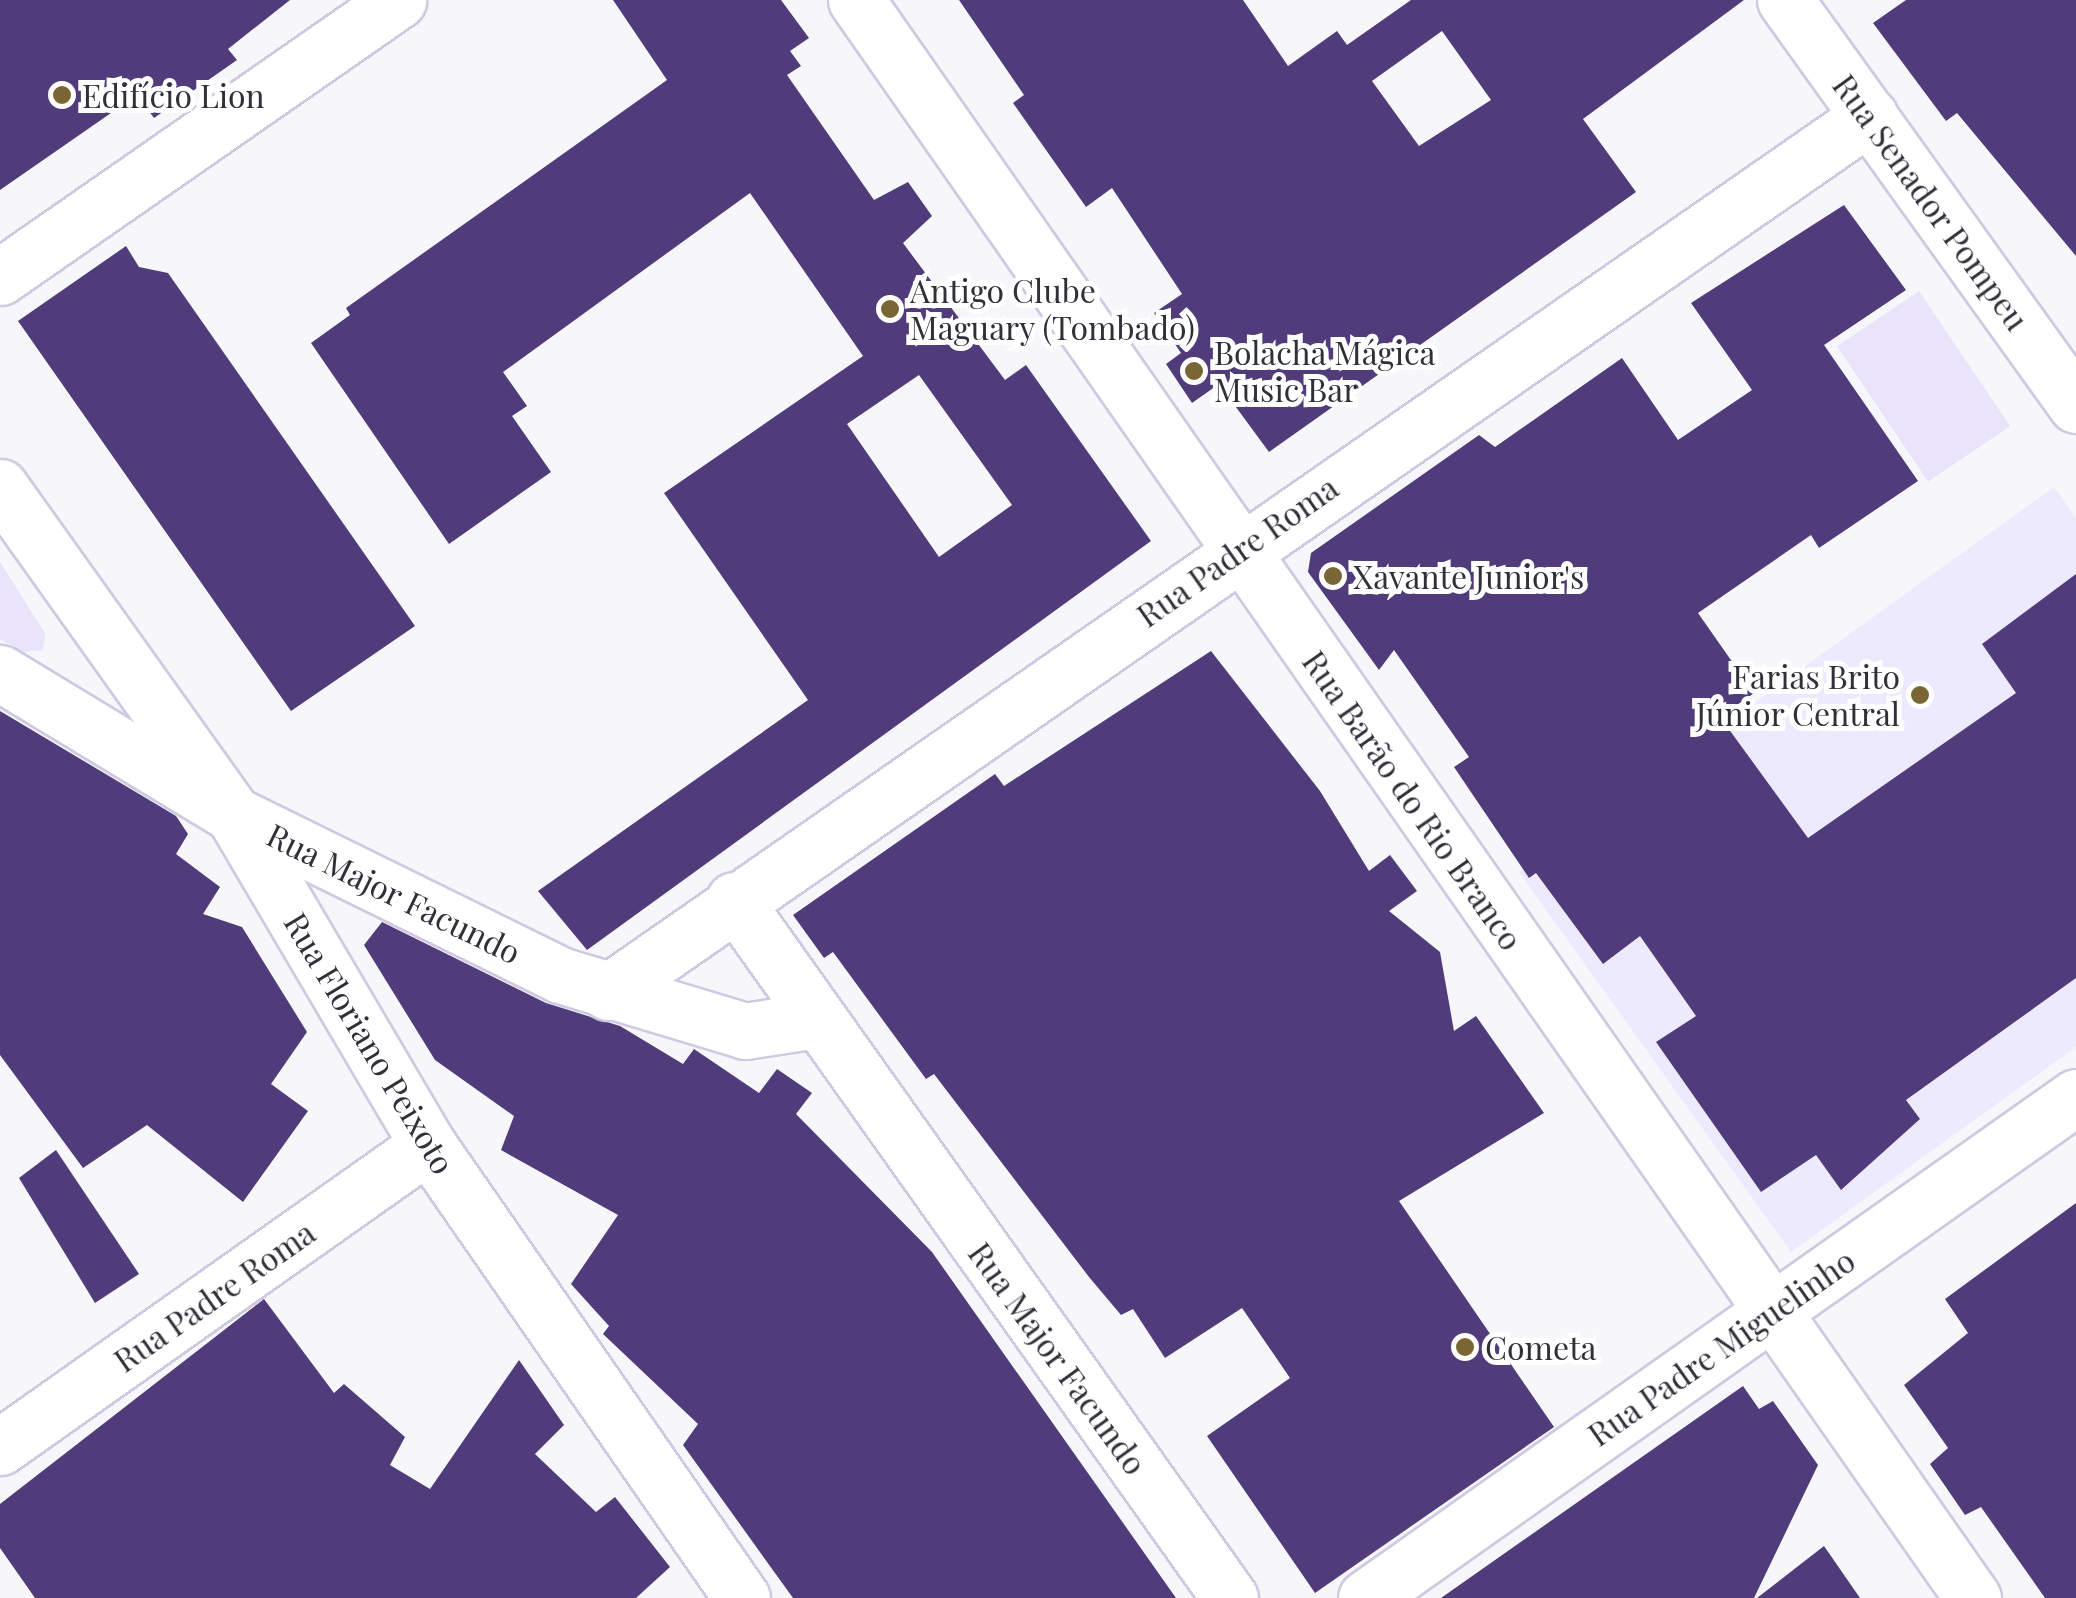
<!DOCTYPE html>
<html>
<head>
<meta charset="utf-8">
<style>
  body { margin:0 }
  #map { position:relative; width:2076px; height:1598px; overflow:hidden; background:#f7f6fb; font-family:"Playfair Display",serif }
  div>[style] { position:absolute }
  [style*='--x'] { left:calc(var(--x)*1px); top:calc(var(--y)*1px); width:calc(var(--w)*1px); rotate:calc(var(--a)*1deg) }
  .built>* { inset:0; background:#eeeafd }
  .green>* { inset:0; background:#e9e4f9; transform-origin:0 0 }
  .building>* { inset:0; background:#513c7b }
  .roads { filter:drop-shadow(2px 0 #cfc9e1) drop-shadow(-2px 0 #cfc9e1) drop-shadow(0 2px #cfc9e1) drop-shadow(0 -2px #cfc9e1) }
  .minor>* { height:55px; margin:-27.5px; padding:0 27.5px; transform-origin:27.5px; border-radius:27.5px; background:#fff }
  .dots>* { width:28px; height:28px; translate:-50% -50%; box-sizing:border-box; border:5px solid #fff; border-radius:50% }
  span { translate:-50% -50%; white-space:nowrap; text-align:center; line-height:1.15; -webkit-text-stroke:10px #fff; paint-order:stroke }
  .poi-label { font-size:32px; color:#312f38 }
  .left { translate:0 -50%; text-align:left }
  .right { translate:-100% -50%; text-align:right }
  .street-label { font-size:32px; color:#312f38 }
</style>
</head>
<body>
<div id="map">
  <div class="built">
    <i style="clip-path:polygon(2054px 487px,2076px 518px,2076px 1047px,1791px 1252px,1519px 872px)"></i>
  </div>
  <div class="green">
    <i style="left:1919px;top:291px;width:163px;height:99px;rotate:56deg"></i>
    <i style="clip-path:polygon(0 562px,45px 633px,43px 650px,24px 652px,0 639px)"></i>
  </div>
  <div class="building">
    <i style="clip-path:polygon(0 0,290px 0,228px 49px,237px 60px,154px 118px,137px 95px,0 190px)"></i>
    <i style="clip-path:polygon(evenodd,613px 0,781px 0,809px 38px,790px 51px,801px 66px,787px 75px,874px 200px,908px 182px,932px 216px,903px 243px,1005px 380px,1026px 365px,1151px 541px,587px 950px,538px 891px,808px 700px,664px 493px,863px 356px,750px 193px,503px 372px,527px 406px,512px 416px,551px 472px,449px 544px,311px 343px,350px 315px,346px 308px,667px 80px,613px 0,919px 375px,1012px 505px,939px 557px,847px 424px,919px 375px)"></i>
    <i style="clip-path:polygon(evenodd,959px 0,1243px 0,1288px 66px,1337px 31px,1347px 45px,1411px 0,1744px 0,1583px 119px,1636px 192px,1269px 452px,1219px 384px,1192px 403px,1166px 364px,1181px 353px,1154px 313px,1182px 294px,1112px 188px,1086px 207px,1013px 103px,1024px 95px,959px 0,1442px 31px,1491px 100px,1419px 146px,1372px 81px,1442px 31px)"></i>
    <i style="clip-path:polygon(1906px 0,2076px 0,2076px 256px,1957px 113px,1946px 121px,1873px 23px)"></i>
    <i style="clip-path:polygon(1844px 205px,1906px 290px,1824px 345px,1918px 481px,1819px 548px,1811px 535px,1698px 613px,1754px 693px,1720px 717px,1808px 838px,2016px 693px,1982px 644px,2076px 574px,2076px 978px,1906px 1100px,1920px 1119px,1841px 1190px,1816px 1155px,1761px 1192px,1656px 1042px,1696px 1016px,1640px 936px,1603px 964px,1536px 873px,1529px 878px,1454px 767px,1469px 757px,1394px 650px,1379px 670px,1308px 572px,1311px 553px,1479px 435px,1495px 447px,1622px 358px,1678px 440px,1752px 390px,1691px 303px)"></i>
    <i style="clip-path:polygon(126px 246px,139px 267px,168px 273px,415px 626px,291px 711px,18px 321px)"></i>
    <i style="clip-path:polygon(1211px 651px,1320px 791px,1369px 871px,1390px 855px,1417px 891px,1389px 911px,1440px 952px,1454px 1031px,1476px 1016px,1544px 1113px,1399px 1201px,1554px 1427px,1315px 1593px,1207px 1436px,1290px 1378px,1242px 1308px,1165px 1358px,1133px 1309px,1121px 1315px,1089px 1277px,934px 1074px,926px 1079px,833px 952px,824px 958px,793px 915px,995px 774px,1004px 786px)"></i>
    <i style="clip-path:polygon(0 711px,176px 816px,188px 834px,176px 854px,220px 887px,203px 914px,242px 927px,307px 1032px,271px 1084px,308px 1111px,243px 1202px,147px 1125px,83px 1168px,0 1055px)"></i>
    <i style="clip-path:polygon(382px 922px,546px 1003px,620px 1026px,683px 1064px,694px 1049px,759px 1093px,777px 1069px,812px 1093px,796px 1114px,932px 1252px,1176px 1598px,793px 1598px,683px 1445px,698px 1424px,603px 1334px,609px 1326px,571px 1284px,618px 1215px,501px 1150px,514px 1116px,435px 1060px,364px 945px)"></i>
    <i style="clip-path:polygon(56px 1150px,139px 1274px,95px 1303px,19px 1178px)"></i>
    <i style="clip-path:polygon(2076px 1203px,2076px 1598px,2045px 1598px,1981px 1507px,1965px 1515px,1930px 1464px,1948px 1448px,1904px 1385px,1968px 1333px,1945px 1299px)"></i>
    <i style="clip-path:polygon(264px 1299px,334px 1393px,344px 1384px,405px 1437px,390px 1465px,430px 1489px,519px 1360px,564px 1425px,535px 1454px,596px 1512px,615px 1497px,670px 1567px,636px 1598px,35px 1598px,0 1548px,0 1504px)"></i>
    <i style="clip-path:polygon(1743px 1386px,1759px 1409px,1773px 1401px,1818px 1465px,1754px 1598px,1441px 1598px)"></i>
    <i style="clip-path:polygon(1824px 1546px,1860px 1598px,1757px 1598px)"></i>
  </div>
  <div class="roads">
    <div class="minor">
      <i style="--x:856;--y:0;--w:1950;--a:55.05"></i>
      <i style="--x:1785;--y:0;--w:499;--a:54.3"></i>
      <i style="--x:0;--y:277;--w:485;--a:-34.8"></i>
      <i style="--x:0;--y:487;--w:402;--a:54.5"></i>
      <i style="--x:233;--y:814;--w:384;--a:59.5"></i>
      <i style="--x:428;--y:1145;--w:551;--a:55.27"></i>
      <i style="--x:0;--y:673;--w:272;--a:31.2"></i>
      <i style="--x:233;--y:814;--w:364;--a:26.2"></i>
      <i style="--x:560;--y:975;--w:193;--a:16.8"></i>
      <i style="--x:745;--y:1031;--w:72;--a:-8.8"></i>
      <i style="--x:734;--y:900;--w:856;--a:54.6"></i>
      <i style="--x:608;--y:992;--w:1536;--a:-34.77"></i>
      <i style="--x:0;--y:1447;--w:524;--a:-35.21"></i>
      <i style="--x:1366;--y:1598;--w:869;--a:-35.21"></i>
    </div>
  </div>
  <div class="dots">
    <i style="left:62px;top:95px;background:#7a6534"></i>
    <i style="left:890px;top:309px;background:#7a6534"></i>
    <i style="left:1194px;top:371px;background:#7a6534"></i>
    <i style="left:1333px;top:576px;background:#7a6534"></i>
    <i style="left:1920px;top:695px;background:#7a6534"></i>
    <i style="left:1465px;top:1347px;background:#7a6534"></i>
  </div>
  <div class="poi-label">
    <span class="left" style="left:82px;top:95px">Edifício Lion</span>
    <span class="left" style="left:910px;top:309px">Antigo Clube<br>Maguary (Tombado)</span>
    <span class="left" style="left:1214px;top:371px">Bolacha Mágica<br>Music Bar</span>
    <span class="left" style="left:1353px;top:576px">Xavante Junior's</span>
    <span class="right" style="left:1900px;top:695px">Farias Brito<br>Júnior Central</span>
    <span class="left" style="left:1485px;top:1347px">Cometa</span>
  </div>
  <div class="street-label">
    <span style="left:1931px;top:202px;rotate:54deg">Rua Senador Pompeu</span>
    <span style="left:1237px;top:551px;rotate:-35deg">Rua Padre Roma</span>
    <span style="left:1413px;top:800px;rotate:55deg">Rua Barão do Rio Branco</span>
    <span style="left:394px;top:893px;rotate:26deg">Rua Major Facundo</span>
    <span style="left:370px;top:1043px;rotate:59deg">Rua Floriano Peixoto</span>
    <span style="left:214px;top:1296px;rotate:-35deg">Rua Padre Roma</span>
    <span style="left:1721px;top:1347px;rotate:-35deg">Rua Padre Miguelinho</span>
    <span style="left:1058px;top:1358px;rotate:54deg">Rua Major Facundo</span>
  </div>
</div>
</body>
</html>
